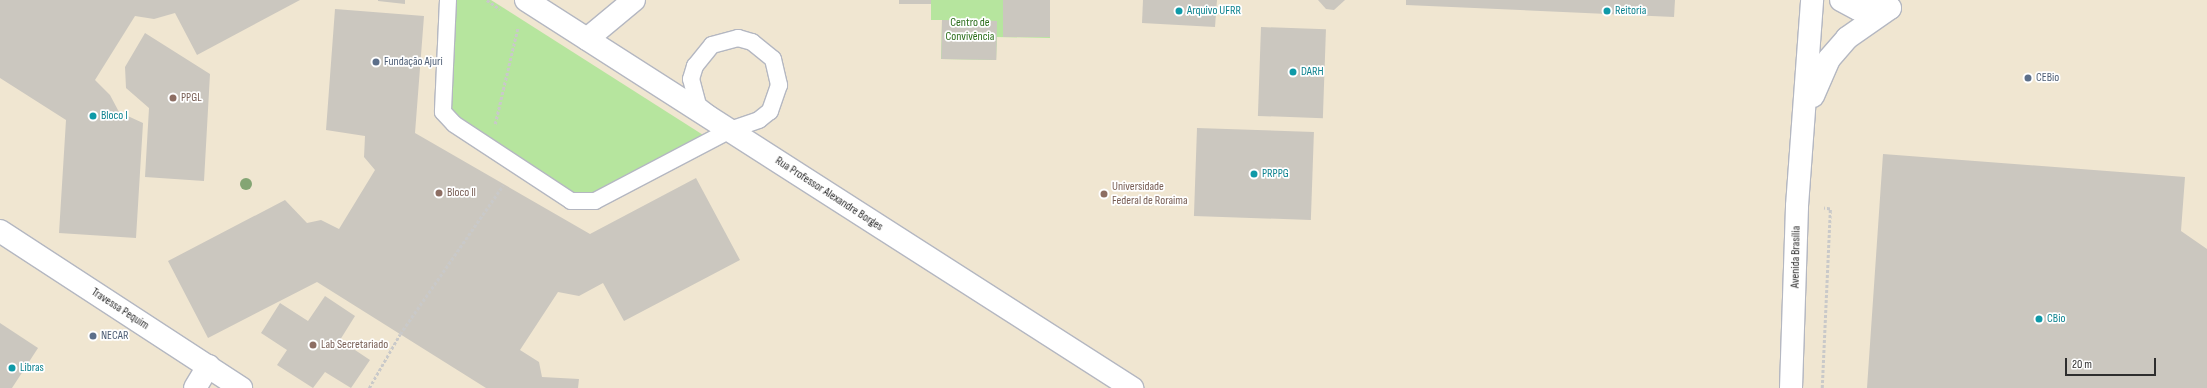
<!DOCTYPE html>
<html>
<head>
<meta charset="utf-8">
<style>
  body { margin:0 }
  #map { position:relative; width:2207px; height:388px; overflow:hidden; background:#efe9e1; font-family:"Sofia Sans Condensed",sans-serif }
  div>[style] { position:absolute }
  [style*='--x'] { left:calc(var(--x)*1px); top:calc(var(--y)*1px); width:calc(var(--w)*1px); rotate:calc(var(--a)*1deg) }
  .education>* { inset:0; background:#f0e6d1; transform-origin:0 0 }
  .green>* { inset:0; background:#b6e59e }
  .building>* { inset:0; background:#cbc7bf; transform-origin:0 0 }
  .path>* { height:2.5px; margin-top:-1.25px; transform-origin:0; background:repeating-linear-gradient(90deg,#c9c9c9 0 3px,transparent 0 5px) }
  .roads { filter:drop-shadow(1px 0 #b4b7c1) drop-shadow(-1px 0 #b4b7c1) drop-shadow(0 1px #b4b7c1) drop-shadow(0 -1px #b4b7c1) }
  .service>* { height:16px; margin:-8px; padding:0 8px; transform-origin:8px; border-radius:8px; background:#fff }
  .minor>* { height:22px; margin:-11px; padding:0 11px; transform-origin:11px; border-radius:11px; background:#fff }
  .tertiary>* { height:22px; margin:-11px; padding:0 11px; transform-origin:11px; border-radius:11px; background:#fff }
  .trees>* { width:12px; height:12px; margin:-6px; border-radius:50%; background:#84a574 }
  .dots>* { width:11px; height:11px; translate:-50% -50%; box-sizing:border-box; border:2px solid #fff; border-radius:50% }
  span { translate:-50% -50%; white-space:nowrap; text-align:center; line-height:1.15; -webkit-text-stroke:3.5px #fff; paint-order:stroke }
  .culture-label { font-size:12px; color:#0d838f }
  .left { translate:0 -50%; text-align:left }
  .park-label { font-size:12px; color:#2c6e1b }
  .service-label { font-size:12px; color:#4e5e75 }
  .education-label { font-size:12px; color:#785e54 }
  .street-label { font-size:12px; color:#2e2e2e }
  .scale { position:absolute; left:2065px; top:358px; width:91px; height:18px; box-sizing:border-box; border:2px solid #2e2e2e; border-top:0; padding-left:5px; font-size:12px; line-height:14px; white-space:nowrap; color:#2e2e2e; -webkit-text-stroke:3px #fff; paint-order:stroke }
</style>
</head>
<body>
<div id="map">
  <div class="education">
    <i style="left:0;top:0;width:2207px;height:388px"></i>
  </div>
  <div class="green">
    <i style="clip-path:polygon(448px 0,491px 0,711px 140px,595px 201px,571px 201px,443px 112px)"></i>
    <i style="clip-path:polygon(899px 0,1050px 0,1050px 38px,997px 37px,996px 60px,941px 59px,942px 20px,931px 20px,931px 4px,899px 4px)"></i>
  </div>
  <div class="building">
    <i style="clip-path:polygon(0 0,300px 0,197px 55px,175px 13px,154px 19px,135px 16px,95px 80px,110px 95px,119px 112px,143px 123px,136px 238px,59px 233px,66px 120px,0 78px)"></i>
    <i style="clip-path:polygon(378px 0,405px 0,405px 4px,378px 1px)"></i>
    <i style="left:899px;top:0;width:32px;height:4px"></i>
    <i style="left:1003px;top:0;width:47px;height:37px"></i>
    <i style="clip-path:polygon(1143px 0,1217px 0,1215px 27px,1142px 23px)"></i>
    <i style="clip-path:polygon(1318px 0,1345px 0,1334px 10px,1326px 9px)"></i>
    <i style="clip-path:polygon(1406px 0,1675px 0,1674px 17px,1406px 5px)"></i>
    <i style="clip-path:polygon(335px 9px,424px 16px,415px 133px,590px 234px,696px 178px,740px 260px,624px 321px,603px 283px,579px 296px,558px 292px,520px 350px,539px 362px,542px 377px,579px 379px,578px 388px,486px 388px,317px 282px,208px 338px,168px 261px,285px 200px,307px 223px,321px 220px,339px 229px,375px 170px,364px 157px,365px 136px,326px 130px)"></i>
    <i style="left:942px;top:20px;width:55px;height:39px;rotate:1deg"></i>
    <i style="left:1261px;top:27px;width:65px;height:89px;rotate:2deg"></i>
    <i style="clip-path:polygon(145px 33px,210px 74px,204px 181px,145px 177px,149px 108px,126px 88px,125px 67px)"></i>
    <i style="left:1197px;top:128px;width:117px;height:88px;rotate:2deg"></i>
    <i style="clip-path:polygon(1883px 154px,2185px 177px,2181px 231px,2207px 249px,2207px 388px,1867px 388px)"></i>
    <i style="clip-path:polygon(325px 296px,355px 316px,340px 340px,370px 360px,351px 388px,325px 372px,313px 388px,277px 365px,287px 350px,261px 333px,280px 303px,308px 321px)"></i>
    <i style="clip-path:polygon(0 323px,38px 348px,12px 388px,0 388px)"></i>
  </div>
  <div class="path">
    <i style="--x:487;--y:0;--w:16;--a:35"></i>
    <i style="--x:495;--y:124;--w:100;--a:-76.7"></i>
    <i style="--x:369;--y:388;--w:62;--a:-60.1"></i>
    <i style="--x:400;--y:334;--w:181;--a:-55.3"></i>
    <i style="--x:1822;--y:388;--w:179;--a:-87.4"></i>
    <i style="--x:1830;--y:209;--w:6;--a:-171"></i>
  </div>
  <div class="roads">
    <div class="service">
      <i style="--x:448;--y:0;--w:112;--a:92.6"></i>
      <i style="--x:443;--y:112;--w:16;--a:47"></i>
      <i style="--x:454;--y:124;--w:140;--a:33.3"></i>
      <i style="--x:571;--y:201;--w:24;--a:0"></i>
      <i style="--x:595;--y:201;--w:153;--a:-27.7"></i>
      <i style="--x:738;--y:38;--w:15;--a:16"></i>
      <i style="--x:752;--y:42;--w:27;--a:39"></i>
      <i style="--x:773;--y:59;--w:27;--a:77"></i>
      <i style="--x:779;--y:85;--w:28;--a:109"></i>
      <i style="--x:770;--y:111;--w:14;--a:141"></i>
      <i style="--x:759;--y:120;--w:31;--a:161"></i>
      <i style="--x:730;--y:130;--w:41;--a:-142"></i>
      <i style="--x:698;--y:105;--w:27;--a:-105"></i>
      <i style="--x:691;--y:79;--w:14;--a:-73"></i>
      <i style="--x:695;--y:66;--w:27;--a:-51"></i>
      <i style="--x:712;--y:45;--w:27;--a:-15"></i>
    </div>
    <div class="minor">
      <i style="--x:587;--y:39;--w:61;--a:-39.7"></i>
      <i style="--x:195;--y:388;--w:26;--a:-59"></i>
    </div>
    <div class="tertiary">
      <i style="--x:526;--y:0;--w:720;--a:32.63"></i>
      <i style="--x:1841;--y:0;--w:19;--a:28"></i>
      <i style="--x:1858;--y:9;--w:32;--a:-2"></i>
      <i style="--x:1813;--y:96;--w:40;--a:-66.6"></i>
      <i style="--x:1829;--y:59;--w:28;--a:-49"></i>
      <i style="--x:1847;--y:38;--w:52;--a:-34.9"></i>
      <i style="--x:0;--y:231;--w:288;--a:33.1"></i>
      <i style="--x:1791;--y:388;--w:182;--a:-88.1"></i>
      <i style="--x:1797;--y:206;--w:207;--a:-85.8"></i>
    </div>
  </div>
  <div class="trees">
    <i style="left:246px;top:184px"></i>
  </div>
  <div class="dots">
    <i style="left:1179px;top:11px;background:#0f9aa8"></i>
    <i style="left:1607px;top:11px;background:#0f9aa8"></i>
    <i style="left:376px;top:62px;background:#5c6f8a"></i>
    <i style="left:1293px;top:72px;background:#0f9aa8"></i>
    <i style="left:2028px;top:78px;background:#5c6f8a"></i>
    <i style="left:173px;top:98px;background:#8d6e63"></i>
    <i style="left:93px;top:116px;background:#0f9aa8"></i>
    <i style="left:1254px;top:174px;background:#0f9aa8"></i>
    <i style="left:439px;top:193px;background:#8d6e63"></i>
    <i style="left:1104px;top:194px;background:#8d6e63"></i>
    <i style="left:2039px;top:319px;background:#0f9aa8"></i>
    <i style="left:93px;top:336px;background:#5c6f8a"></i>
    <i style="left:313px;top:345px;background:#8d6e63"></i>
    <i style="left:12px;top:368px;background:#0f9aa8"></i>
  </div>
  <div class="culture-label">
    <span class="left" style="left:1187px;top:11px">Arquivo UFRR</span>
    <span class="left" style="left:1615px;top:11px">Reitoria</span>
    <span class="left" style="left:1301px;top:72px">DARH</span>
    <span class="left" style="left:101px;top:116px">Bloco I</span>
    <span class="left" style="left:1262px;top:174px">PRPPG</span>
    <span class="left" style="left:2047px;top:319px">CBio</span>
    <span class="left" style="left:20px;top:368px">Libras</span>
  </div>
  <div class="park-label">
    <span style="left:970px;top:30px">Centro de<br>Convivência</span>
  </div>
  <div class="service-label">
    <span class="left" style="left:384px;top:62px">Fundação Ajuri</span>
    <span class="left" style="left:2036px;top:78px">CEBio</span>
    <span class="left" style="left:101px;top:336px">NECAR</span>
  </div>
  <div class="education-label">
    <span class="left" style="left:181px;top:98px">PPGL</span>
    <span class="left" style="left:1112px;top:194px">Universidade<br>Federal de Roraima</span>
    <span class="left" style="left:447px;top:193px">Bloco II</span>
    <span class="left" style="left:321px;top:345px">Lab Secretariado</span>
  </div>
  <div class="street-label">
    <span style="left:829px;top:194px;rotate:33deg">Rua Professor Alexandre Borges</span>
    <span style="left:1796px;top:257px;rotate:-89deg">Avenida Brasília</span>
    <span style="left:120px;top:309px;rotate:33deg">Travessa Pequim</span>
  </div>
  <div class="scale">20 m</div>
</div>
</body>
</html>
